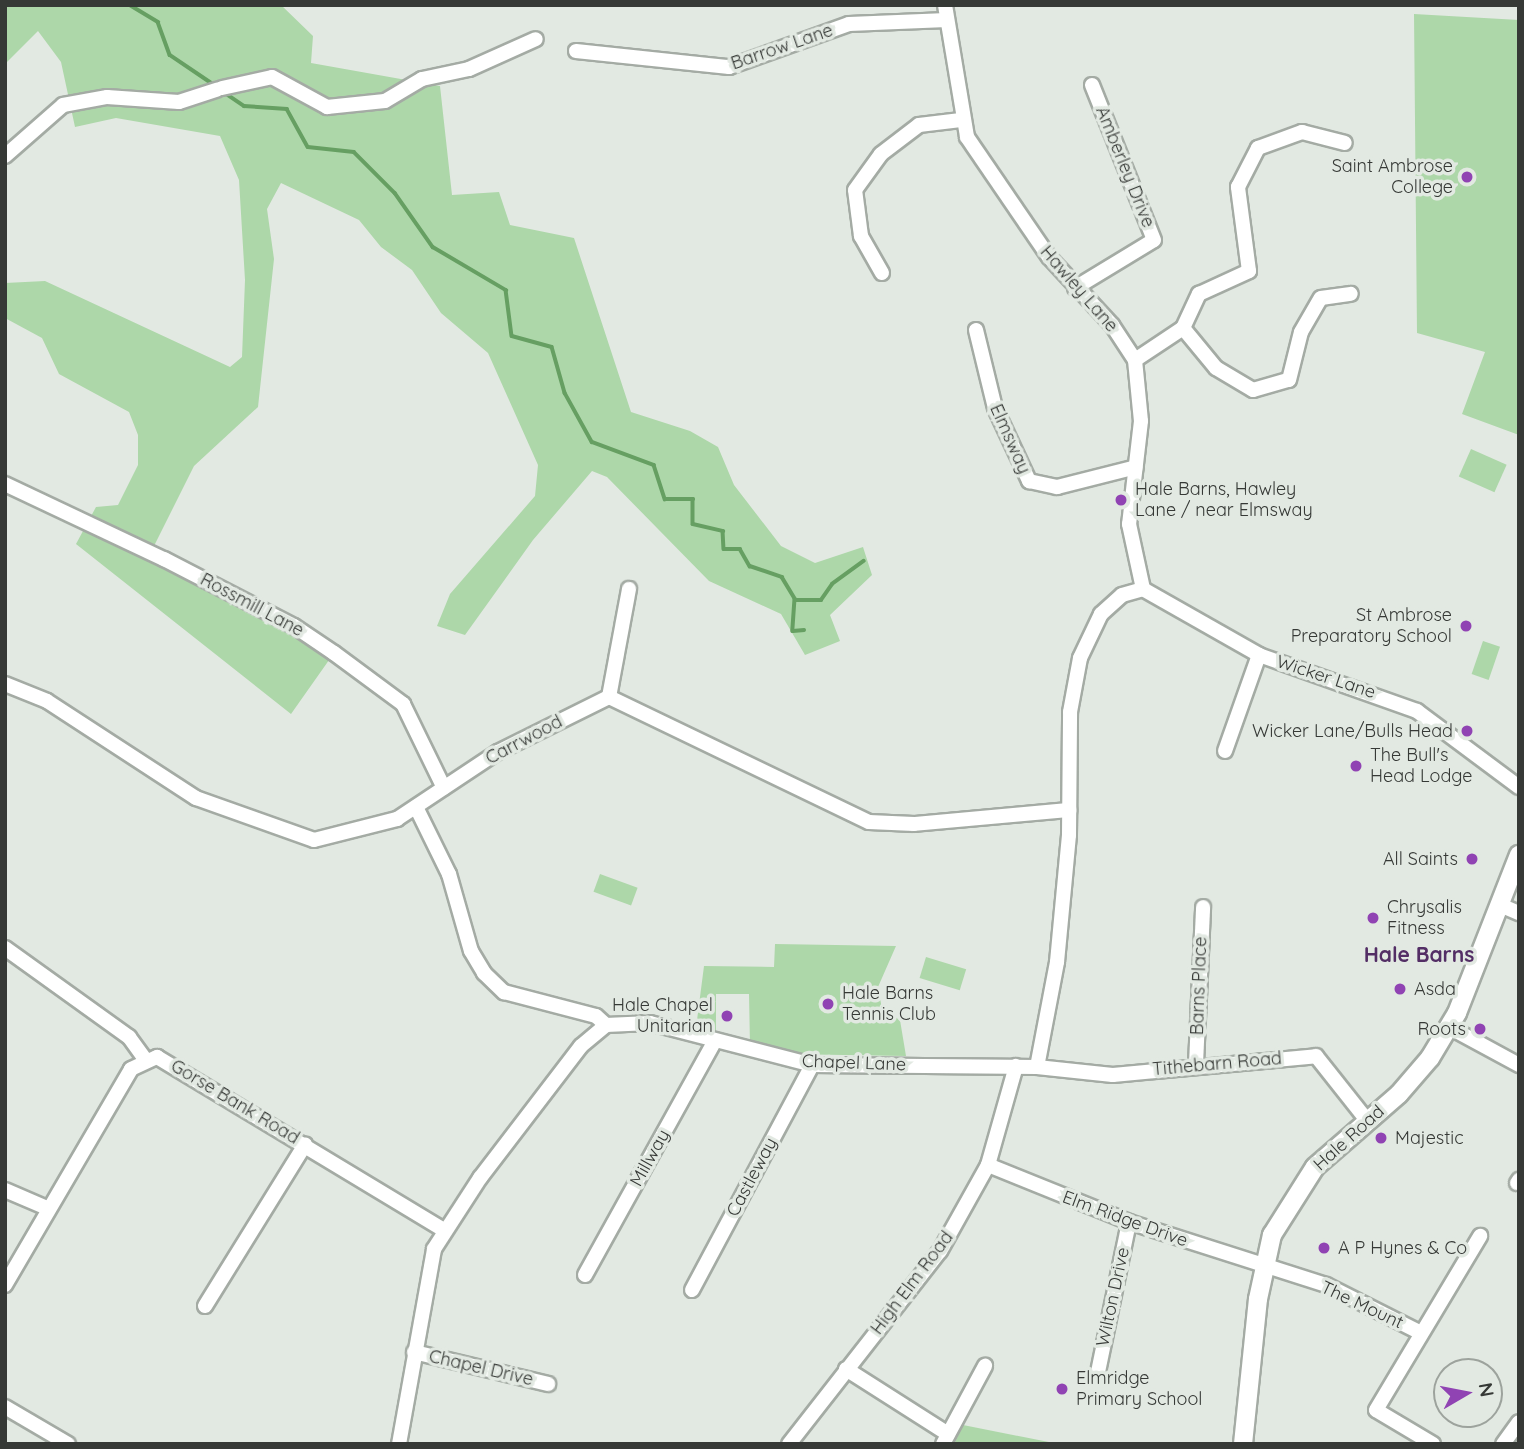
<!DOCTYPE html>
<html>
<head>
<meta charset="utf-8">
<style>
  body { margin:0 }
  #map { position:relative; width:1524px; height:1449px; overflow:hidden; background:#e2e9e2; font-family:Quicksand,sans-serif }
  div>[style] { position:absolute }
  [style*='--x'] { left:calc(var(--x)*1px); top:calc(var(--y)*1px); width:calc(var(--w)*1px); rotate:calc(var(--a)*1deg) }
  .green>* { inset:0; background:#add7a9; transform-origin:0 0 }
  .stream>* { height:3.5px; margin:-1.75px; padding:0 1.75px; transform-origin:1.75px; border-radius:1.75px; background:#669f62 }
  .roads { filter:drop-shadow(2px 0 #a4aba4) drop-shadow(-2px 0 #a4aba4) drop-shadow(0 2px #a4aba4) drop-shadow(0 -2px #a4aba4) }
  .minor>* { height:14px; margin:-7px; padding:0 7px; transform-origin:7px; border-radius:7px; background:#fff }
  .major>* { height:18px; margin:-9px; padding:0 9px; transform-origin:9px; border-radius:9px; background:#fff }
  .dots>* { width:19px; height:19px; translate:-50% -50%; box-sizing:border-box; border:4px solid #e2e9e2; border-radius:50% }
  span { translate:-50% -50%; white-space:nowrap; text-align:center; line-height:1.15; -webkit-text-stroke:7px #e2e9e2; paint-order:stroke }
  .street-label { font-size:18px; color:#363936 }
  .poi-label { font-size:18px; color:#363936 }
  .right { translate:-100% -50%; text-align:right }
  .left { translate:0 -50%; text-align:left }
  .quarter-label { font-size:21px; color:#532e65; font-weight:700 }
  .frame { position:absolute; inset:0; border:7px solid #363936; pointer-events:none }
  .north { position:absolute; left:1433px; top:1358px; width:70px; height:70px; box-sizing:border-box; background:#e2e9e2; border:2px solid #9da39d; border-radius:50%; rotate:80deg; font-size:19px; font-weight:700; line-height:28px; text-align:center; color:#363936 }
  .north::after { content:''; display:block; margin:auto; width:24px; height:32px; background:#9043b3; clip-path:polygon(50% 0,100% 100%,50% 72%,0 100%) }
</style>
</head>
<body>
<div id="map">
  <div class="green">
    <i style="clip-path:polygon(5px 5px,281px 5px,313px 36px,311px 63px,440px 86px,452px 195px,499px 192px,510px 225px,574px 238px,631px 412px,690px 431px,718px 447px,734px 485px,781px 546px,815px 563px,863px 547px,872px 575px,830px 615px,840px 641px,805px 655px,781px 614px,709px 581px,607px 477px,592px 471px,533px 540px,465px 635px,437px 626px,450px 594px,535px 496px,538px 465px,488px 353px,441px 313px,412px 270px,381px 247px,359px 220px,281px 183px,267px 209px,274px 259px,258px 407px,194px 466px,151px 552px,334px 653px,291px 714px,76px 544px,96px 507px,118px 505px,138px 465px,138px 435px,129px 412px,59px 374px,42px 338px,5px 318px,5px 283px,45px 281px,230px 367px,242px 357px,245px 280px,239px 180px,220px 136px,116px 118px,75px 127px,61px 62px,38px 31px,5px 64px)"></i>
    <i style="clip-path:polygon(1414px 14px,1519px 20px,1519px 435px,1462px 414px,1485px 352px,1417px 333px)"></i>
    <i style="left:1471px;top:449px;width:39px;height:30px;rotate:24deg"></i>
    <i style="left:1483px;top:641px;width:18px;height:35px;rotate:19deg"></i>
    <i style="left:600px;top:874px;width:40px;height:19px;rotate:20deg"></i>
    <i style="clip-path:polygon(775px 944px,896px 946px,878px 987px,882px 1009px,900px 1020px,906px 1056px,782px 1054px,750px 1045px,749px 994px,716px 994px,716px 1034px,696px 1028px,704px 966px,774px 967px)"></i>
    <i style="left:926px;top:957px;width:42px;height:22px;rotate:17deg"></i>
    <i style="clip-path:polygon(963px 1425px,1059px 1444px,954px 1444px)"></i>
  </div>
  <div class="stream">
    <i style="--x:130;--y:5;--w:33;--a:31"></i>
    <i style="--x:158;--y:22;--w:35;--a:70"></i>
    <i style="--x:170;--y:55;--w:55;--a:34"></i>
    <i style="--x:225;--y:93;--w:23;--a:34"></i>
    <i style="--x:244;--y:106;--w:43;--a:4"></i>
    <i style="--x:287;--y:109;--w:43;--a:61.1"></i>
    <i style="--x:308;--y:147;--w:46;--a:6.2"></i>
    <i style="--x:354;--y:152;--w:58;--a:45"></i>
    <i style="--x:395;--y:193;--w:66;--a:54.9"></i>
    <i style="--x:433;--y:247;--w:85;--a:30.5"></i>
    <i style="--x:506;--y:290;--w:46;--a:82.6"></i>
    <i style="--x:512;--y:336;--w:41;--a:15.4"></i>
    <i style="--x:552;--y:347;--w:48;--a:74.2"></i>
    <i style="--x:565;--y:393;--w:56;--a:61.1"></i>
    <i style="--x:592;--y:442;--w:66;--a:20.4"></i>
    <i style="--x:654;--y:465;--w:36;--a:72"></i>
    <i style="--x:665;--y:499;--w:28;--a:0"></i>
    <i style="--x:693;--y:499;--w:25;--a:90"></i>
    <i style="--x:693;--y:524;--w:31;--a:13"></i>
    <i style="--x:723;--y:531;--w:18;--a:87"></i>
    <i style="--x:724;--y:549;--w:16;--a:0"></i>
    <i style="--x:740;--y:549;--w:20;--a:60"></i>
    <i style="--x:750;--y:566;--w:34;--a:19"></i>
    <i style="--x:782;--y:577;--w:26;--a:59"></i>
    <i style="--x:795;--y:599;--w:32;--a:94"></i>
    <i style="--x:793;--y:631;--w:11;--a:-5"></i>
    <i style="--x:795;--y:600;--w:26;--a:0"></i>
    <i style="--x:821;--y:600;--w:19;--a:-55"></i>
    <i style="--x:832;--y:584;--w:39;--a:-36"></i>
  </div>
  <div class="roads">
    <div class="minor">
      <i style="--x:945;--y:5;--w:134;--a:80.5"></i>
      <i style="--x:967;--y:137;--w:145;--a:55.7"></i>
      <i style="--x:1049;--y:257;--w:93;--a:47.2"></i>
      <i style="--x:1112;--y:325;--w:42;--a:56.7"></i>
      <i style="--x:1135;--y:360;--w:61;--a:84.4"></i>
      <i style="--x:1141;--y:421;--w:104;--a:96.6"></i>
      <i style="--x:1129;--y:524;--w:66;--a:77.8"></i>
      <i style="--x:576;--y:51;--w:154;--a:6"></i>
      <i style="--x:729;--y:67;--w:127;--a:-19.7"></i>
      <i style="--x:849;--y:24;--w:98;--a:-2.3"></i>
      <i style="--x:222;--y:88;--w:51;--a:-12.4"></i>
      <i style="--x:272;--y:77;--w:63;--a:28.6"></i>
      <i style="--x:327;--y:107;--w:58;--a:-5.9"></i>
      <i style="--x:385;--y:101;--w:43;--a:-30.7"></i>
      <i style="--x:422;--y:79;--w:48;--a:-12"></i>
      <i style="--x:469;--y:69;--w:73;--a:-24.1"></i>
      <i style="--x:5;--y:156;--w:77;--a:-41.3"></i>
      <i style="--x:63;--y:105;--w:45;--a:-10.3"></i>
      <i style="--x:107;--y:97;--w:72;--a:4"></i>
      <i style="--x:179;--y:102;--w:40;--a:-18"></i>
      <i style="--x:882;--y:273;--w:43;--a:-119.6"></i>
      <i style="--x:861;--y:236;--w:46;--a:-97.4"></i>
      <i style="--x:855;--y:190;--w:44;--a:-54.2"></i>
      <i style="--x:881;--y:154;--w:48;--a:-37.3"></i>
      <i style="--x:919;--y:125;--w:42;--a:-6.8"></i>
      <i style="--x:1075;--y:288;--w:92;--a:-31.3"></i>
      <i style="--x:1154;--y:240;--w:167;--a:-111.8"></i>
      <i style="--x:1183;--y:328;--w:38;--a:-65"></i>
      <i style="--x:1199;--y:294;--w:55;--a:-24.7"></i>
      <i style="--x:1249;--y:271;--w:85;--a:-97.5"></i>
      <i style="--x:1238;--y:187;--w:44;--a:-62.9"></i>
      <i style="--x:1258;--y:148;--w:47;--a:-20"></i>
      <i style="--x:1302;--y:132;--w:44;--a:14.3"></i>
      <i style="--x:976;--y:330;--w:80;--a:76.3"></i>
      <i style="--x:995;--y:408;--w:81;--a:65"></i>
      <i style="--x:1029;--y:481;--w:29;--a:12"></i>
      <i style="--x:1057;--y:487;--w:81;--a:-14.2"></i>
      <i style="--x:1135;--y:360;--w:58;--a:-33.7"></i>
      <i style="--x:1183;--y:328;--w:52;--a:50.5"></i>
      <i style="--x:1216;--y:368;--w:43;--a:30.7"></i>
      <i style="--x:1253;--y:390;--w:37;--a:-16"></i>
      <i style="--x:1289;--y:380;--w:49;--a:-76"></i>
      <i style="--x:1301;--y:332;--w:39;--a:-60"></i>
      <i style="--x:1321;--y:298;--w:30;--a:-8"></i>
      <i style="--x:5;--y:484;--w:176;--a:25.3"></i>
      <i style="--x:164;--y:559;--w:146;--a:27.3"></i>
      <i style="--x:294;--y:626;--w:48;--a:34"></i>
      <i style="--x:334;--y:653;--w:86;--a:36.5"></i>
      <i style="--x:403;--y:704;--w:93;--a:64"></i>
      <i style="--x:1143;--y:589;--w:133;--a:29.6"></i>
      <i style="--x:1259;--y:655;--w:168;--a:19.5"></i>
      <i style="--x:1417;--y:711;--w:127;--a:36.7"></i>
      <i style="--x:5;--y:684;--w:45;--a:22"></i>
      <i style="--x:47;--y:701;--w:178;--a:33.1"></i>
      <i style="--x:196;--y:798;--w:125;--a:19.6"></i>
      <i style="--x:314;--y:840;--w:86;--a:-14.2"></i>
      <i style="--x:397;--y:819;--w:121;--a:-33.6"></i>
      <i style="--x:498;--y:752;--w:124;--a:-26.4"></i>
      <i style="--x:609;--y:697;--w:288;--a:25.7"></i>
      <i style="--x:869;--y:822;--w:45;--a:2.5"></i>
      <i style="--x:914;--y:824;--w:156;--a:-5.2"></i>
      <i style="--x:609;--y:697;--w:110;--a:-79.5"></i>
      <i style="--x:1225;--y:751;--w:102;--a:-70.5"></i>
      <i style="--x:416;--y:807;--w:75;--a:63.8"></i>
      <i style="--x:449;--y:874;--w:80;--a:74.1"></i>
      <i style="--x:471;--y:951;--w:26;--a:59"></i>
      <i style="--x:484;--y:973;--w:28;--a:44"></i>
      <i style="--x:504;--y:992;--w:95;--a:14.6"></i>
      <i style="--x:596;--y:1016;--w:13;--a:42"></i>
      <i style="--x:1500;--y:905;--w:21;--a:23"></i>
      <i style="--x:5;--y:948;--w:153;--a:35.7"></i>
      <i style="--x:129;--y:1037;--w:26;--a:54"></i>
      <i style="--x:1449;--y:1027;--w:80;--a:28.5"></i>
      <i style="--x:1196;--y:1064;--w:157;--a:-87.4"></i>
      <i style="--x:1037;--y:1067;--w:107;--a:-79.2"></i>
      <i style="--x:1057;--y:962;--w:128;--a:-84.6"></i>
      <i style="--x:1069;--y:835;--w:123;--a:-89.5"></i>
      <i style="--x:1070;--y:712;--w:55;--a:-79.5"></i>
      <i style="--x:1080;--y:658;--w:49;--a:-64.5"></i>
      <i style="--x:1101;--y:614;--w:28;--a:-42"></i>
      <i style="--x:1122;--y:595;--w:22;--a:-16"></i>
      <i style="--x:988;--y:1165;--w:152;--a:22"></i>
      <i style="--x:1129;--y:1222;--w:207;--a:17.7"></i>
      <i style="--x:1326;--y:1285;--w:104;--a:26.8"></i>
      <i style="--x:1517;--y:1183;--w:4;--a:-56"></i>
      <i style="--x:5;--y:1190;--w:46;--a:23.2"></i>
      <i style="--x:585;--y:1275;--w:266;--a:-61"></i>
      <i style="--x:5;--y:1285;--w:250;--a:-59.7"></i>
      <i style="--x:131;--y:1069;--w:29;--a:-25"></i>
      <i style="--x:157;--y:1057;--w:335;--a:31.1"></i>
      <i style="--x:692;--y:1290;--w:255;--a:-61.9"></i>
      <i style="--x:205;--y:1306;--w:190;--a:-58.2"></i>
      <i style="--x:414;--y:1352;--w:138;--a:13.4"></i>
      <i style="--x:846;--y:1369;--w:121;--a:32.5"></i>
      <i style="--x:1098;--y:1372;--w:153;--a:-78.3"></i>
      <i style="--x:5;--y:1407;--w:73;--a:30.4"></i>
      <i style="--x:399;--y:1444;--w:198;--a:-79.8"></i>
      <i style="--x:434;--y:1249;--w:85;--a:-57.1"></i>
      <i style="--x:480;--y:1178;--w:166;--a:-52.6"></i>
      <i style="--x:581;--y:1046;--w:33;--a:-40"></i>
      <i style="--x:606;--y:1025;--w:44;--a:-2.6"></i>
      <i style="--x:650;--y:1023;--w:167;--a:14.5"></i>
      <i style="--x:812;--y:1065;--w:225;--a:0.5"></i>
      <i style="--x:1037;--y:1067;--w:76;--a:6"></i>
      <i style="--x:1113;--y:1075;--w:204;--a:-5.3"></i>
      <i style="--x:1316;--y:1056;--w:80;--a:51.6"></i>
      <i style="--x:789;--y:1444;--w:245;--a:-52"></i>
      <i style="--x:940;--y:1251;--w:98;--a:-60.8"></i>
      <i style="--x:988;--y:1165;--w:103;--a:-74.2"></i>
      <i style="--x:943;--y:1444;--w:89;--a:-61.7"></i>
      <i style="--x:1433;--y:1444;--w:66;--a:-149.2"></i>
      <i style="--x:1376;--y:1410;--w:203;--a:-59.1"></i>
      <i style="--x:1503;--y:1444;--w:27;--a:-54"></i>
    </div>
    <div class="major">
      <i style="--x:1243;--y:1444;--w:146;--a:-84.1"></i>
      <i style="--x:1258;--y:1299;--w:66;--a:-77.7"></i>
      <i style="--x:1272;--y:1235;--w:80;--a:-57.7"></i>
      <i style="--x:1315;--y:1167;--w:111;--a:-41"></i>
      <i style="--x:1399;--y:1094;--w:48;--a:-49.3"></i>
      <i style="--x:1430;--y:1058;--w:52;--a:-59"></i>
      <i style="--x:1457;--y:1013;--w:170;--a:-68.6"></i>
    </div>
  </div>
  <div class="dots">
    <i style="left:1467px;top:177px;background:#9043b3"></i>
    <i style="left:1121px;top:500px;background:#9043b3"></i>
    <i style="left:1466px;top:626px;background:#9043b3"></i>
    <i style="left:1467px;top:731px;background:#9043b3"></i>
    <i style="left:1356px;top:766px;background:#9043b3"></i>
    <i style="left:1472px;top:859px;background:#9043b3"></i>
    <i style="left:1373px;top:918px;background:#9043b3"></i>
    <i style="left:1400px;top:989px;background:#9043b3"></i>
    <i style="left:828px;top:1004px;background:#9043b3"></i>
    <i style="left:727px;top:1016px;background:#9043b3"></i>
    <i style="left:1480px;top:1029px;background:#9043b3"></i>
    <i style="left:1381px;top:1138px;background:#9043b3"></i>
    <i style="left:1324px;top:1248px;background:#9043b3"></i>
    <i style="left:1062px;top:1389px;background:#9043b3"></i>
  </div>
  <div class="street-label">
    <span style="left:782px;top:47px;rotate:-19deg">Barrow Lane</span>
    <span style="left:1125px;top:167px;rotate:68deg">Amberley Drive</span>
    <span style="left:1079px;top:289px;rotate:49deg">Hawley Lane</span>
    <span style="left:1010px;top:439px;rotate:66deg">Elmsway</span>
    <span style="left:252px;top:605px;rotate:28deg">Rossmill Lane</span>
    <span style="left:1326px;top:677px;rotate:18deg">Wicker Lane</span>
    <span style="left:524px;top:740px;rotate:-28deg">Carrwood</span>
    <span style="left:1199px;top:986px;rotate:-88deg">Barns Place</span>
    <span style="left:854px;top:1063px;rotate:2deg">Chapel Lane</span>
    <span style="left:1217px;top:1064px;rotate:-5deg">Tithebarn Road</span>
    <span style="left:235px;top:1102px;rotate:31deg">Gorse Bank Road</span>
    <span style="left:1349px;top:1138px;rotate:-42deg">Hale Road</span>
    <span style="left:650px;top:1158px;rotate:-61deg">Millway</span>
    <span style="left:752px;top:1177px;rotate:-62deg">Castleway</span>
    <span style="left:1125px;top:1219px;rotate:20deg">Elm Ridge Drive</span>
    <span style="left:912px;top:1283px;rotate:-53deg">High Elm Road</span>
    <span style="left:1113px;top:1297px;rotate:-78deg">Wilton Drive</span>
    <span style="left:1362px;top:1305px;rotate:25deg">The Mount</span>
    <span style="left:481px;top:1368px;rotate:13deg">Chapel Drive</span>
  </div>
  <div class="poi-label">
    <span class="right" style="left:1453px;top:177px">Saint Ambrose<br>College</span>
    <span class="left" style="left:1135px;top:500px">Hale Barns, Hawley<br>Lane / near Elmsway</span>
    <span class="right" style="left:1452px;top:626px">St Ambrose<br>Preparatory School</span>
    <span class="right" style="left:1453px;top:731px">Wicker Lane/Bulls Head</span>
    <span class="left" style="left:1370px;top:766px">The Bull's<br>Head Lodge</span>
    <span class="right" style="left:1458px;top:859px">All Saints</span>
    <span class="left" style="left:1387px;top:918px">Chrysalis<br>Fitness</span>
    <span class="left" style="left:1414px;top:989px">Asda</span>
    <span class="left" style="left:842px;top:1004px">Hale Barns<br>Tennis Club</span>
    <span class="right" style="left:713px;top:1016px">Hale Chapel<br>Unitarian</span>
    <span class="right" style="left:1466px;top:1029px">Roots</span>
    <span class="left" style="left:1395px;top:1138px">Majestic</span>
    <span class="left" style="left:1338px;top:1248px">A P Hynes &amp; Co</span>
    <span class="left" style="left:1076px;top:1389px">Elmridge<br>Primary School</span>
  </div>
  <div class="quarter-label">
    <span style="left:1419px;top:954px">Hale Barns</span>
  </div>
  <div class="frame"></div>
  <div class="north">N</div>
</div>
</body>
</html>
